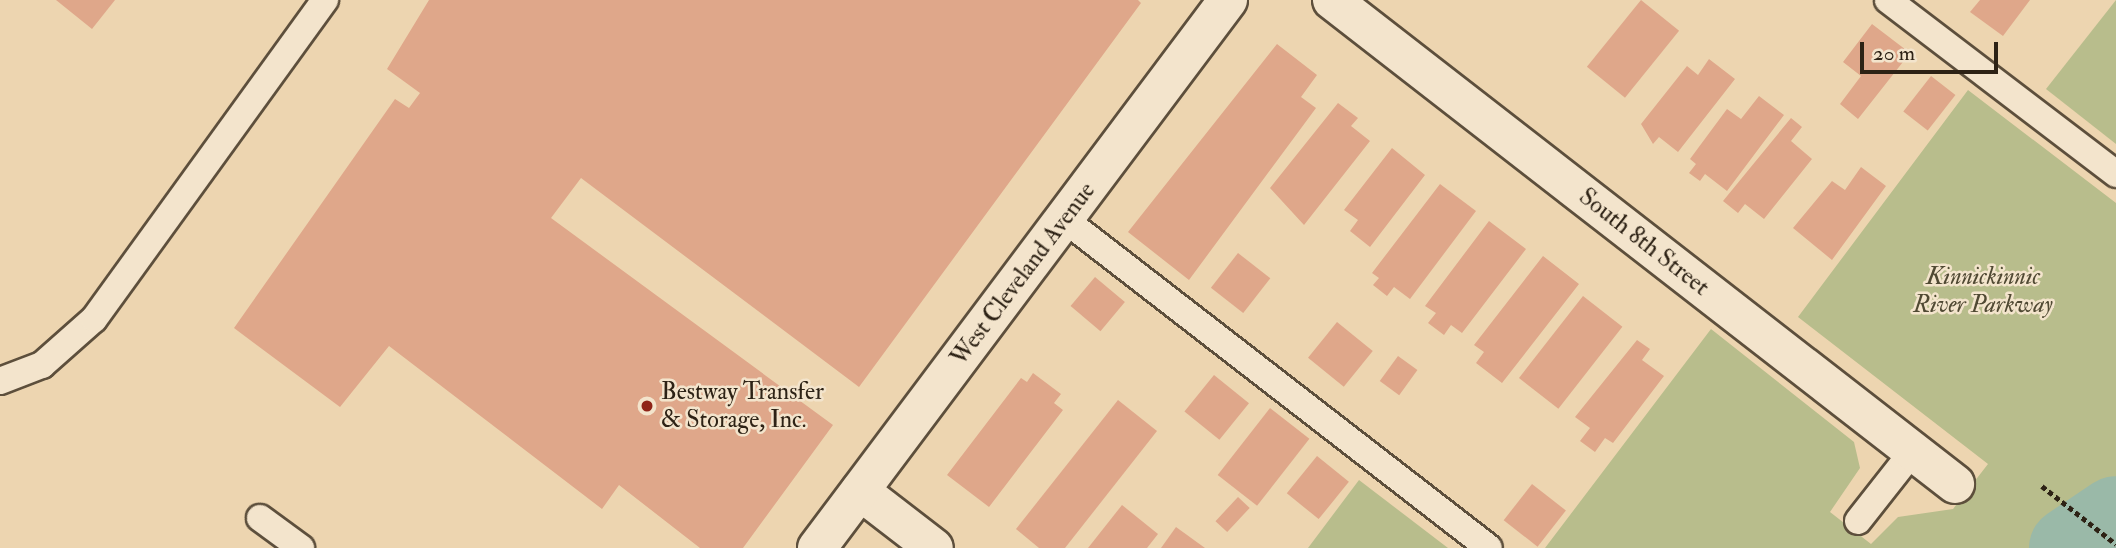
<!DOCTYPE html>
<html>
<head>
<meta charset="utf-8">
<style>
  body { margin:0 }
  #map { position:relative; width:2116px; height:548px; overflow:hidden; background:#edd5b0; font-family:"IM FELL Double Pica",serif }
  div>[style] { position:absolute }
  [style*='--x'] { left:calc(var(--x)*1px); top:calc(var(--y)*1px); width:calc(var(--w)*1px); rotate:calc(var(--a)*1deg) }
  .green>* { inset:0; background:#b8bd8c }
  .river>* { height:82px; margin:-41px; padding:0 41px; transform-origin:41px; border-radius:41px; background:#9ab9a8 }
  .building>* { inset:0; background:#dfa78a; transform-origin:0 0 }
  .path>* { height:4.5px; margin-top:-2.25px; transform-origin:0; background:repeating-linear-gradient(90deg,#2d2215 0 5px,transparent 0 8.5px) }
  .roads { filter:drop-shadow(2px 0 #5d4f3c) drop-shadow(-2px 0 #5d4f3c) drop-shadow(0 2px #5d4f3c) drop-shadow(0 -2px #5d4f3c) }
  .lane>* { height:26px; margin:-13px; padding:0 13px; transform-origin:13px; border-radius:13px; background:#f3e4cc }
  .street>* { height:38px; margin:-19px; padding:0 19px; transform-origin:19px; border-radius:19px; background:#f3e4cc }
  .secondary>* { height:38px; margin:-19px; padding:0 19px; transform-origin:19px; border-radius:19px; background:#f3e4cc }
  .dots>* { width:19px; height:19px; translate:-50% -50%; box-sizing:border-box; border:4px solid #f3e4cc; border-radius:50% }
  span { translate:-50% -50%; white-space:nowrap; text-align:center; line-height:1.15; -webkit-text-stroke:5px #f3e4cc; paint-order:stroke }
  .street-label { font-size:24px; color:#2d2215 }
  .park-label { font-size:24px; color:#504933; font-style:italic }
  .poi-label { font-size:24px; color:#2d2215 }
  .left { translate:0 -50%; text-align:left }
  .scale { position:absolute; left:1860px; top:42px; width:138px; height:32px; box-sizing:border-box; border:4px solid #2d2215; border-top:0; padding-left:9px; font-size:21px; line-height:24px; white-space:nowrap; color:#2d2215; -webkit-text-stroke:5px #f3e4cc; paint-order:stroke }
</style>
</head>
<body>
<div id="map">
  <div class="green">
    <i style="clip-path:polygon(2116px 0,2116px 144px,2046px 89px)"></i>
    <i style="clip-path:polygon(1968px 90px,2116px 203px,2116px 548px,1545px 548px,1711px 329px,1854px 442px,1860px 468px,1830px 512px,1871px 544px,1898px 517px,1953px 509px,1988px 464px,1798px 317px)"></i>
    <i style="clip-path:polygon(1359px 480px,1448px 548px,1308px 548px)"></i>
  </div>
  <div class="river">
    <i style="--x:2070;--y:548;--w:55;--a:-34"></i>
  </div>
  <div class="building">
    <i style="clip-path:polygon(56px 0,115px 0,92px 29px)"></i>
    <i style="clip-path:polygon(429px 0,1138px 0,1141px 3px,859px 387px,581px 178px,551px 218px,833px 425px,743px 548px,700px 548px,619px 485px,602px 509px,389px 346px,340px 407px,234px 328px,395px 99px,409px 108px,420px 93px,387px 69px)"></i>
    <i style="left:1641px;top:0;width:49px;height:86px;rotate:39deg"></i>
    <i style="clip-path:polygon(1980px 0,2030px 0,2003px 36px,1970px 12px)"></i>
    <i style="clip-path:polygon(1872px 24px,1910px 53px,1858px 119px,1840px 104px,1861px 76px,1843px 62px)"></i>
    <i style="clip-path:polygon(1277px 44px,1317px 75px,1301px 97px,1316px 108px,1189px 280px,1128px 232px)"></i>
    <i style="clip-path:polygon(1709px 59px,1735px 79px,1678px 152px,1659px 137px,1653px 144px,1641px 124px,1687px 66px,1698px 75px)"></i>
    <i style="left:1931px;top:76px;width:31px;height:45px;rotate:38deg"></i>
    <i style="clip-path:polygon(1759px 96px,1784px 115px,1727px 191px,1705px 174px,1700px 181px,1689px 173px,1696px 164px,1690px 159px,1727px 109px,1741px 119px)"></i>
    <i style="clip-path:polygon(1338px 103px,1358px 118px,1351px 126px,1370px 141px,1304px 225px,1270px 188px)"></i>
    <i style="clip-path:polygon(1791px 118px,1802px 127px,1791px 141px,1812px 159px,1764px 219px,1745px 204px,1738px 213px,1723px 201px)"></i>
    <i style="clip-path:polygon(1392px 148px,1425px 175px,1370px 247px,1350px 231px,1358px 220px,1344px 210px)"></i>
    <i style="clip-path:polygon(1861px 167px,1886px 186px,1832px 260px,1793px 228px,1832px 181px,1845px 190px)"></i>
    <i style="clip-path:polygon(1440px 184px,1476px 211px,1410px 299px,1394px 287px,1387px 296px,1373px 285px,1379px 278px,1372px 273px)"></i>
    <i style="clip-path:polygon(1489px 221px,1526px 249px,1462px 333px,1451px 325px,1444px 335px,1428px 323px,1436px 313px,1425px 306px)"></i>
    <i style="left:1238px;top:253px;width:41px;height:44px;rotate:38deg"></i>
    <i style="clip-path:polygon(1543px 256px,1579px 284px,1502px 383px,1476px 363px,1484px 352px,1474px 345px)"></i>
    <i style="left:1095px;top:277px;width:39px;height:38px;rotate:40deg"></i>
    <i style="left:1583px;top:296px;width:50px;height:104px;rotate:38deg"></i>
    <i style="left:1337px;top:322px;width:46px;height:46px;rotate:39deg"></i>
    <i style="clip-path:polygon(1637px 340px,1650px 349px,1642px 360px,1664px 376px,1613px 443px,1605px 438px,1595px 452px,1580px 441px,1590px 428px,1575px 417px)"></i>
    <i style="left:1398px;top:356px;width:24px;height:31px;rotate:36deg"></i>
    <i style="clip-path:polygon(1033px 373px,1061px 394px,1054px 403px,1063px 410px,989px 507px,947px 475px,1021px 378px,1027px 382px)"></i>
    <i style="left:1214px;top:375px;width:45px;height:47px;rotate:39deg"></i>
    <i style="clip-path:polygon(1118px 400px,1157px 431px,1065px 548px,1039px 548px,1016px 529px)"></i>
    <i style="left:1270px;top:408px;width:50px;height:85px;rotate:38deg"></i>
    <i style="left:1317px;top:456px;width:41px;height:48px;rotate:39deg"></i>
    <i style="left:1532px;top:484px;width:43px;height:46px;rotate:38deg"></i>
    <i style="left:1238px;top:497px;width:16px;height:33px;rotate:43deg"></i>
    <i style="clip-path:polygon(1122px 505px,1158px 534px,1147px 548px,1088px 548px)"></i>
    <i style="clip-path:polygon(1176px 527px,1205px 548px,1161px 548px)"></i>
  </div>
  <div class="path">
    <i style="--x:2042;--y:486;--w:94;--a:38.1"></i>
  </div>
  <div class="roads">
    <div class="lane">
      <i style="--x:1888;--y:0;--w:287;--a:37.3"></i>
      <i style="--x:1064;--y:219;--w:537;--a:37.74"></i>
      <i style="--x:0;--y:381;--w:45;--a:-20.9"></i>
      <i style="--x:42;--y:365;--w:69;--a:-41.5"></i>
      <i style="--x:94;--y:319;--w:394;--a:-54.1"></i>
      <i style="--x:260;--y:518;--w:51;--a:36.2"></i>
      <i style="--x:1858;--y:521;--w:89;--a:-51.8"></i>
    </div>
    <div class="street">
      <i style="--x:1332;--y:0;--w:789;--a:37.84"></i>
      <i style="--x:860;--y:491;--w:93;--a:37.6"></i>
    </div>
    <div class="secondary">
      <i style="--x:817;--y:548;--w:685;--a:-53.13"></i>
    </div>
  </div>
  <div class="dots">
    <i style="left:647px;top:406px;background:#8f2418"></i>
  </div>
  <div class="street-label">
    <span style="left:1644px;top:242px;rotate:38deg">South 8th Street</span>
    <span style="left:1023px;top:274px;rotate:-53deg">West Cleveland Avenue</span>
  </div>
  <div class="park-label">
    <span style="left:1983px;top:291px">Kinnickinnic<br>River Parkway</span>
  </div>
  <div class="poi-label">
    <span class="left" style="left:661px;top:406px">Bestway Transfer<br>&amp; Storage, Inc.</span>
  </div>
  <div class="scale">20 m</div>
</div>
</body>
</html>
